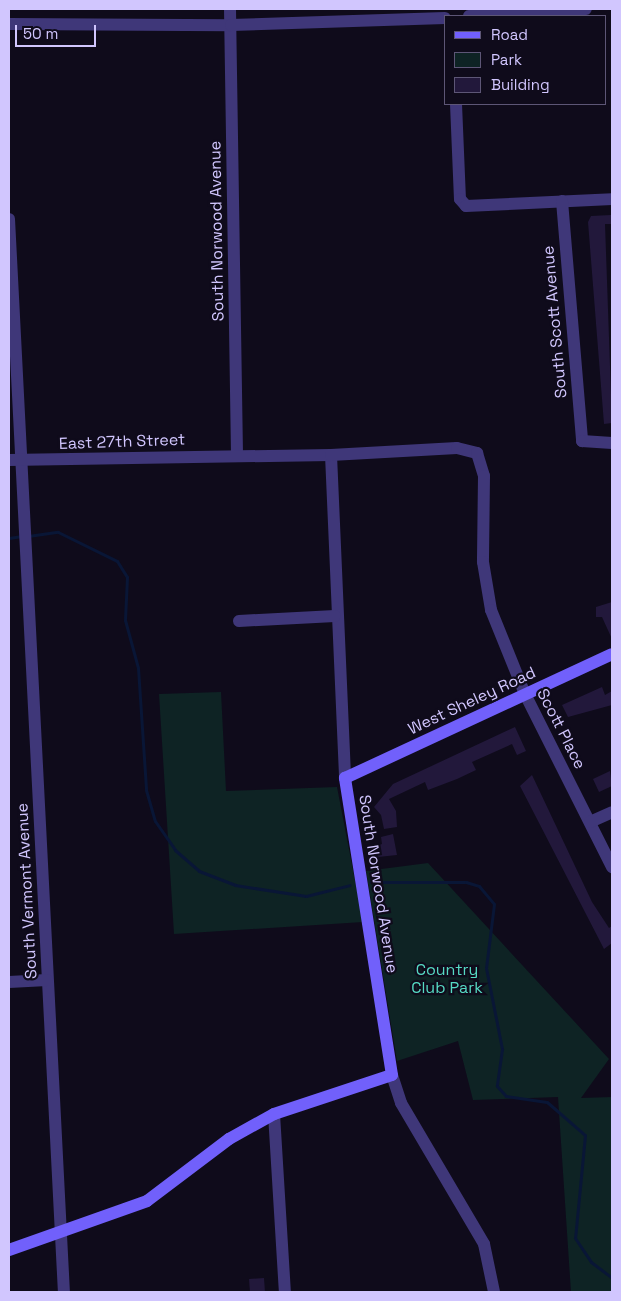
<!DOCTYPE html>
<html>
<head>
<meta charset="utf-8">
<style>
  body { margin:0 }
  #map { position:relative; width:621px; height:1301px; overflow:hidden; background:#0f0b1b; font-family:"Space Grotesk",sans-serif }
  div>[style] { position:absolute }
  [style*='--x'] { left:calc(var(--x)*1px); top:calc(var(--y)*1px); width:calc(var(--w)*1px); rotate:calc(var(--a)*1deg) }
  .green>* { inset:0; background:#0e2324 }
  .stream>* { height:3px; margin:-1.5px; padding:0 1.5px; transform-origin:1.5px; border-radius:1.5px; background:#091636 }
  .building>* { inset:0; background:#22183b; transform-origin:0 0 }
  .street>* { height:12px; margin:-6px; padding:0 6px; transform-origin:6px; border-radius:6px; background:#3f3779 }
  .secondary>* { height:12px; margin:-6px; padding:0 6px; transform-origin:6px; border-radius:6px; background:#7160fb }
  span { translate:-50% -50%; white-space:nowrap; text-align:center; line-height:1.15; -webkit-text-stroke:4.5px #0f0b1b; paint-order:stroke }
  .street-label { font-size:16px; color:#d1c6fe }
  .park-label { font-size:16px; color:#56dac4 }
  .frame { position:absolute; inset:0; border:10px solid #d1c6fe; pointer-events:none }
  .legend { position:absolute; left:444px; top:15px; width:162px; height:90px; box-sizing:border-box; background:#0f0b1b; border:1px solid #5d5676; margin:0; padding:6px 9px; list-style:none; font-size:15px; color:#d1c6fe }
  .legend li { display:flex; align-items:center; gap:10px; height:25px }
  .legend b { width:25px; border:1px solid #5d5676 }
  .scale { position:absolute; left:15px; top:25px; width:81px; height:22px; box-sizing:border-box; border:2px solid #d1c6fe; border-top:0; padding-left:6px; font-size:15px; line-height:18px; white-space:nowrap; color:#d1c6fe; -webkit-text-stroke:4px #0f0b1b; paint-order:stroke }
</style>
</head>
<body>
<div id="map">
  <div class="green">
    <i style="clip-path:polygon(221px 692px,226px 791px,337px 787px,363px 922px,174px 934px,159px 694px)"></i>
    <i style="clip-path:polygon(428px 863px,609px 1059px,581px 1098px,612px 1097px,612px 1292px,571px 1292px,558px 1097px,473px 1100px,458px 1041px,397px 1061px,366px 871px)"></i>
  </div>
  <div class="stream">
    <i style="--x:28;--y:536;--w:30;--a:-8"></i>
    <i style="--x:58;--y:532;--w:66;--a:26.2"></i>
    <i style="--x:117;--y:561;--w:19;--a:58"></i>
    <i style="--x:127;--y:577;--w:43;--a:92.7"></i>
    <i style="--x:125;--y:620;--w:50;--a:74.8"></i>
    <i style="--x:138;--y:668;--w:122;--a:86.2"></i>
    <i style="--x:146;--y:790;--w:32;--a:74"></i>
    <i style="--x:155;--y:821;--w:35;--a:55"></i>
    <i style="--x:175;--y:850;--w:32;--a:41"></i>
    <i style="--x:199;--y:871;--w:39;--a:21"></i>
    <i style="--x:235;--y:885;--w:72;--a:8.8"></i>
    <i style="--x:306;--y:896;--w:45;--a:-14"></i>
    <i style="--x:9;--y:538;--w:13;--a:-9"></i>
    <i style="--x:371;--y:882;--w:95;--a:0"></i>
    <i style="--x:466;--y:882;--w:14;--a:17"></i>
    <i style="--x:479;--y:886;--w:23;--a:50"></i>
    <i style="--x:494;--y:904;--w:64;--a:97.1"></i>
    <i style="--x:486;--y:968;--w:83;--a:78.8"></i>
    <i style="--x:502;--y:1049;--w:37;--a:98"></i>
    <i style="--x:497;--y:1086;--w:13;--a:48"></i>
    <i style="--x:506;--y:1096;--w:41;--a:8.3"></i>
    <i style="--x:547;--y:1102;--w:50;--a:41"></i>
    <i style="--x:585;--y:1135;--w:103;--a:95.5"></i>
    <i style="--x:575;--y:1238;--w:29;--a:56"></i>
    <i style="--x:591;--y:1262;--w:26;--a:37"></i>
  </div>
  <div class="building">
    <i style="clip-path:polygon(611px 215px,611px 224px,605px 224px,612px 423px,604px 424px,588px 222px,591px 216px)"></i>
    <i style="clip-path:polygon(612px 602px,612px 639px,602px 617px,596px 617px,596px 607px)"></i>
    <i style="clip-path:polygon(602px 687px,605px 695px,612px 691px,612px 705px,568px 717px,562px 705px)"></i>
    <i style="clip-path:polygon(515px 727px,526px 751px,517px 755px,512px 744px,472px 762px,476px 770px,457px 779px,428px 790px,425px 782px,389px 799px,396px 811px,397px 827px,384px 829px,381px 815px,374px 807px,393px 784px)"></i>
    <i style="clip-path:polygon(610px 771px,612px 786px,599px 792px,593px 779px)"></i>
    <i style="clip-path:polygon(532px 775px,592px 902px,609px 928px,612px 926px,612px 943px,604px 949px,520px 786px)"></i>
    <i style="clip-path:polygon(393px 834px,397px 855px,378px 857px,376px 846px,382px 844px,381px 837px)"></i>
    <i style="left:264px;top:1278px;width:14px;height:15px;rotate:86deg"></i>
  </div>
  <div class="street">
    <i style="--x:230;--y:9;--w:445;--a:89.1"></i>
    <i style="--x:469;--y:16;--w:117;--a:-3.4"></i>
    <i style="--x:9;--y:24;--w:222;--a:0.3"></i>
    <i style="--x:231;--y:25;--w:214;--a:-1.9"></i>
    <i style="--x:456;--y:104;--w:95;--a:87.6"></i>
    <i style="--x:460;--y:199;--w:9;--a:49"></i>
    <i style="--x:466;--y:206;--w:146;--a:-2.7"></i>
    <i style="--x:562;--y:201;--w:241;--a:85.2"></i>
    <i style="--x:582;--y:441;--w:30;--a:4"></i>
    <i style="--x:9;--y:219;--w:1074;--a:87.07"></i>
    <i style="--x:331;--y:455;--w:323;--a:87.5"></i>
    <i style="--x:9;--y:460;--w:322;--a:-0.9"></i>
    <i style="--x:331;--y:455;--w:126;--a:-3.2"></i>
    <i style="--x:457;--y:448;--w:21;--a:14"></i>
    <i style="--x:477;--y:453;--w:24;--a:73"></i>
    <i style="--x:484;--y:476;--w:86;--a:90.7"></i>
    <i style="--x:483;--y:562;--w:49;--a:80.5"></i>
    <i style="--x:491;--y:610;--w:91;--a:68"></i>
    <i style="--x:525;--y:694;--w:194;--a:63.3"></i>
    <i style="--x:239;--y:621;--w:96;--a:-3"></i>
    <i style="--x:590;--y:822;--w:24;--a:-24"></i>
    <i style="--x:9;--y:982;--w:38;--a:-3"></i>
    <i style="--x:392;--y:1075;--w:29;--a:72"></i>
    <i style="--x:401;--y:1103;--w:164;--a:59.5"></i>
    <i style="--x:484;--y:1244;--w:49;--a:78.2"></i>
    <i style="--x:274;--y:1114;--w:178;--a:86.5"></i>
  </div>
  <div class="secondary">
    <i style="--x:9;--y:1250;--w:146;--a:-19.5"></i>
    <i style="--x:147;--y:1201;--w:103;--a:-37.1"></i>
    <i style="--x:229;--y:1139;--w:51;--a:-29.1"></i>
    <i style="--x:274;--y:1114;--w:124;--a:-18.3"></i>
    <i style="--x:392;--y:1075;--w:301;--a:-99"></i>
    <i style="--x:345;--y:778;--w:294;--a:-24.9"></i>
  </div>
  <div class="street-label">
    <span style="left:217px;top:231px;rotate:-91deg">South Norwood Avenue</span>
    <span style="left:555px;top:322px;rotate:-95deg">South Scott Avenue</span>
    <span style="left:122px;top:442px;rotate:-2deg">East 27th Street</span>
    <span style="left:472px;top:701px;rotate:-25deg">West Sheley Road</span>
    <span style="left:561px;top:729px;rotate:63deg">Scott Place</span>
    <span style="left:378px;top:884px;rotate:81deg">South Norwood Avenue</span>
    <span style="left:27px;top:891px;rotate:-93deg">South Vermont Avenue</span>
  </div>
  <div class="park-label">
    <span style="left:447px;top:979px">Country<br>Club Park</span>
  </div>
  <div class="frame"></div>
  <ul class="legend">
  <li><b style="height:6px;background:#7160fb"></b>Road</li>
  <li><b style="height:14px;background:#0e2324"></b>Park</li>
  <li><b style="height:14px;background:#22183b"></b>Building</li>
  </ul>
  <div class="scale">50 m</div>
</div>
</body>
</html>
